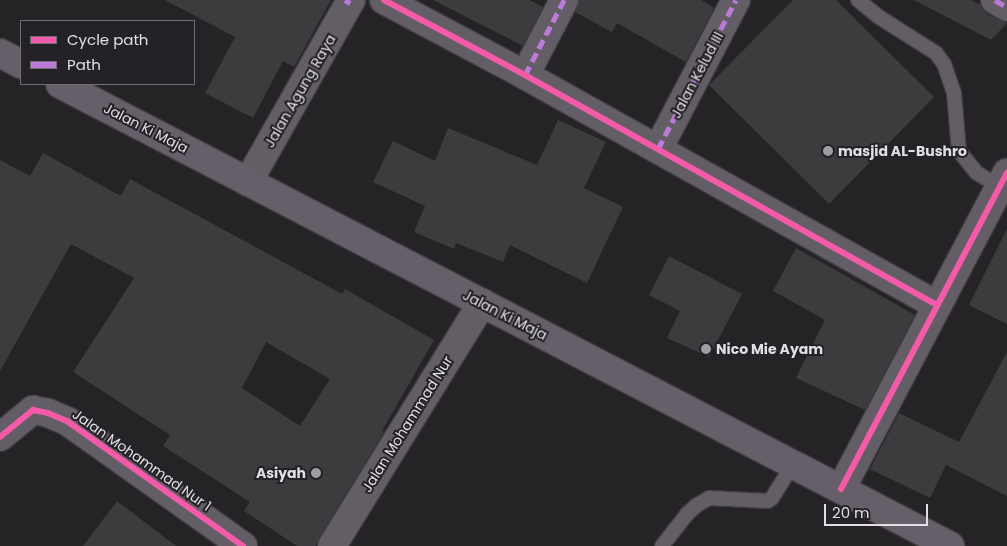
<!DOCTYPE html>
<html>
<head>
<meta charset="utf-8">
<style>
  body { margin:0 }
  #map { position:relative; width:1007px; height:546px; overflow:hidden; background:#252326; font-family:Poppins,sans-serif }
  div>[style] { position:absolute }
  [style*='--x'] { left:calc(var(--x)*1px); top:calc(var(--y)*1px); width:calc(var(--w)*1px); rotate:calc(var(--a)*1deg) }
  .building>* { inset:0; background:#3c3b3d }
  .roads { filter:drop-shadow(1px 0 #3f3e40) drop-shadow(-1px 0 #3f3e40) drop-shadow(0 1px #3f3e40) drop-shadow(0 -1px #3f3e40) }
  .service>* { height:14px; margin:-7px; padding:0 7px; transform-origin:7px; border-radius:7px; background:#635e66 }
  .minor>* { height:28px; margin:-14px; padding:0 14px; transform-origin:14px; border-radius:14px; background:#635e66 }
  .secondary>* { height:28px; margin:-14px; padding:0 14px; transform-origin:14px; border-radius:14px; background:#665f69 }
  .quiet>* { height:5px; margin-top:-2.5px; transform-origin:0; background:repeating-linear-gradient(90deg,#bd7bd9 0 10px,transparent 0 15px) }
  .cycleway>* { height:6px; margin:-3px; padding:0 3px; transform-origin:3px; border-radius:3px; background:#f35aa7 }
  .dots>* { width:14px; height:14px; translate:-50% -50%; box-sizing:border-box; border:2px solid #252227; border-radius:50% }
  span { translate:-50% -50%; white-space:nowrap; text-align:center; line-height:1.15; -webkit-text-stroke:4px #252227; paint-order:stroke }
  .street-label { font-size:14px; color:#e1dfe3 }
  .poi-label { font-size:14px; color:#e1dfe3; font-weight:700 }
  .left { translate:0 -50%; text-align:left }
  .right { translate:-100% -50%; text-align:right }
  .legend { position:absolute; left:20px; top:20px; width:175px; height:65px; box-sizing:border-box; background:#252227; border:1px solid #706e72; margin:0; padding:6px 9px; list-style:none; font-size:15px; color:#e1dfe3 }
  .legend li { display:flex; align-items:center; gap:10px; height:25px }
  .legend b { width:25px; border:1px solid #706e72 }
  .scale { position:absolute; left:824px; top:504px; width:104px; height:22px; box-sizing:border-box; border:2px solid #e1dfe3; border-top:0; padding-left:6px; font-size:15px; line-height:18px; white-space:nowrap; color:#e1dfe3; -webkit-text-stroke:4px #252227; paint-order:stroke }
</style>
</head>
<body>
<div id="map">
  <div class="building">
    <i style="clip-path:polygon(165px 0,331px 0,294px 67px,283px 61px,253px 118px,205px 93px,235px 37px)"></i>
    <i style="clip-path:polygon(433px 0,529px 0,543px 7px,523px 46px)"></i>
    <i style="clip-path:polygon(580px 0,701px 0,714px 8px,686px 62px,617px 23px,612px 32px,575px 12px)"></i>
    <i style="clip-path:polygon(793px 0,836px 0,934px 97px,829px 204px,709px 85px)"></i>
    <i style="clip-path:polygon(914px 0,971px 0,981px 5px,987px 14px,1007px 23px,991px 40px)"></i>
    <i style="clip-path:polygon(558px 120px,606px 142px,584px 188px,623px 207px,587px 283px,510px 245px,503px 262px,456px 243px,454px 249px,414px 232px,425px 206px,373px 182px,393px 141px,435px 161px,448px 128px,537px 165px)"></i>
    <i style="clip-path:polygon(evenodd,43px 153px,121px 196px,130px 179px,342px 294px,345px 289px,434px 340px,382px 431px,384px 432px,319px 538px,316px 546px,297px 546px,244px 511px,250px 502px,163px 446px,170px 435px,73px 372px,134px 278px,71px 244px,0 371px,0 160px,30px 176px,43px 153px,266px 342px,330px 379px,300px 426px,242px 388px,266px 342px)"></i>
    <i style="clip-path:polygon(1007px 229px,1007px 324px,969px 305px)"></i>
    <i style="clip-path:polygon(796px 248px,915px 315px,865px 410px,796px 378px,825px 320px,773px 291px)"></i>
    <i style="clip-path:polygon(669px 256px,742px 294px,709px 357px,667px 338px,680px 311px,649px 295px)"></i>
    <i style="clip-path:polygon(1007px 352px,1007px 496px,946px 465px,930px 498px,870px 469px,899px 413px,959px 442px)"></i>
    <i style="clip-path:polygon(117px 501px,176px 546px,83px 546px)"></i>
  </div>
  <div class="roads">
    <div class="service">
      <i style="--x:858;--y:0;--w:27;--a:39"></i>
      <i style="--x:879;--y:17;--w:67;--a:32.3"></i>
      <i style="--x:936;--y:53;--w:14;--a:54"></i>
      <i style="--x:944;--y:64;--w:31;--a:71"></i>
      <i style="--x:954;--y:93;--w:58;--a:85.1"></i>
      <i style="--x:959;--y:151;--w:28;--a:51"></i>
      <i style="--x:977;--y:173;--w:27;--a:31"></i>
      <i style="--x:662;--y:546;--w:41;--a:-52"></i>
      <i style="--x:687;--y:514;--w:13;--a:-42"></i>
      <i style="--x:697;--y:505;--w:14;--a:-30"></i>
      <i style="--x:709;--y:498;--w:59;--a:2.9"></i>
      <i style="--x:768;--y:501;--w:5;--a:-37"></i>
      <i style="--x:772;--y:498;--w:40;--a:-58"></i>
    </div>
    <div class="minor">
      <i style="--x:384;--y:0;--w:160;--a:28"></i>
      <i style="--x:525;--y:75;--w:472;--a:29.2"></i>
      <i style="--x:995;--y:0;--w:14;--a:30"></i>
      <i style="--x:525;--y:75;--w:85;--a:-62.5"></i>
      <i style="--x:658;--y:149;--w:168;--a:-62.4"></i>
      <i style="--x:248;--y:182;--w:209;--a:-60.5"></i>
      <i style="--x:0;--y:437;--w:43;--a:-39.3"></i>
      <i style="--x:33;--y:410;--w:15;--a:11"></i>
      <i style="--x:48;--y:413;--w:21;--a:23"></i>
      <i style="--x:67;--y:421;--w:216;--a:35.4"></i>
      <i style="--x:841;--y:489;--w:357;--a:-62.3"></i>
      <i style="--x:332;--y:546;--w:286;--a:-58.3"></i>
    </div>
    <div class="secondary">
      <i style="--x:0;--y:53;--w:24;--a:28"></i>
      <i style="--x:60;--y:84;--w:1003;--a:27.43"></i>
    </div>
  </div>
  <div class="quiet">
    <i style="--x:345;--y:0;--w:6;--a:31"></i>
    <i style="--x:995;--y:0;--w:14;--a:30"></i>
    <i style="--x:525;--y:75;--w:85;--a:-62.5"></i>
    <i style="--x:658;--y:149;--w:168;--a:-62.4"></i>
  </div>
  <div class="cycleway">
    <i style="--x:384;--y:0;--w:160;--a:28"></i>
    <i style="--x:525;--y:75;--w:472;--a:29.2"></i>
    <i style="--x:0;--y:437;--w:43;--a:-39.3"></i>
    <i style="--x:33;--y:410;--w:15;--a:11"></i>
    <i style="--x:48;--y:413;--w:21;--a:23"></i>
    <i style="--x:67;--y:421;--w:216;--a:35.4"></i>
    <i style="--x:841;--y:489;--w:357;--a:-62.3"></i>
  </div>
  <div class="dots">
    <i style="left:828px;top:151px;background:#9f9da1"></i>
    <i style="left:706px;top:349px;background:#9f9da1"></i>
    <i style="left:316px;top:473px;background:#9f9da1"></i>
  </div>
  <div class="street-label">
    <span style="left:697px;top:75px;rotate:-62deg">Jalan Kelud III</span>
    <span style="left:300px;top:91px;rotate:-60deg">Jalan Agung Raya</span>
    <span style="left:146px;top:128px;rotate:27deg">Jalan Ki Maja</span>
    <span style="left:505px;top:315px;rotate:27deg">Jalan Ki Maja</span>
    <span style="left:407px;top:424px;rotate:-58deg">Jalan Mohammad Nur</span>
    <span style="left:142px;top:460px;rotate:35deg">Jalan Mohammad Nur 1</span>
  </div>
  <div class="poi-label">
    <span class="left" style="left:838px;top:151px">masjid AL-Bushro</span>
    <span class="left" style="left:716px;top:349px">Nico Mie Ayam</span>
    <span class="right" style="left:306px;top:473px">Asiyah</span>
  </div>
  <ul class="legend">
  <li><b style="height:6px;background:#f35aa7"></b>Cycle path</li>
  <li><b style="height:6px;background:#bd7bd9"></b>Path</li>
  </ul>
  <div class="scale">20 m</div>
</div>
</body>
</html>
